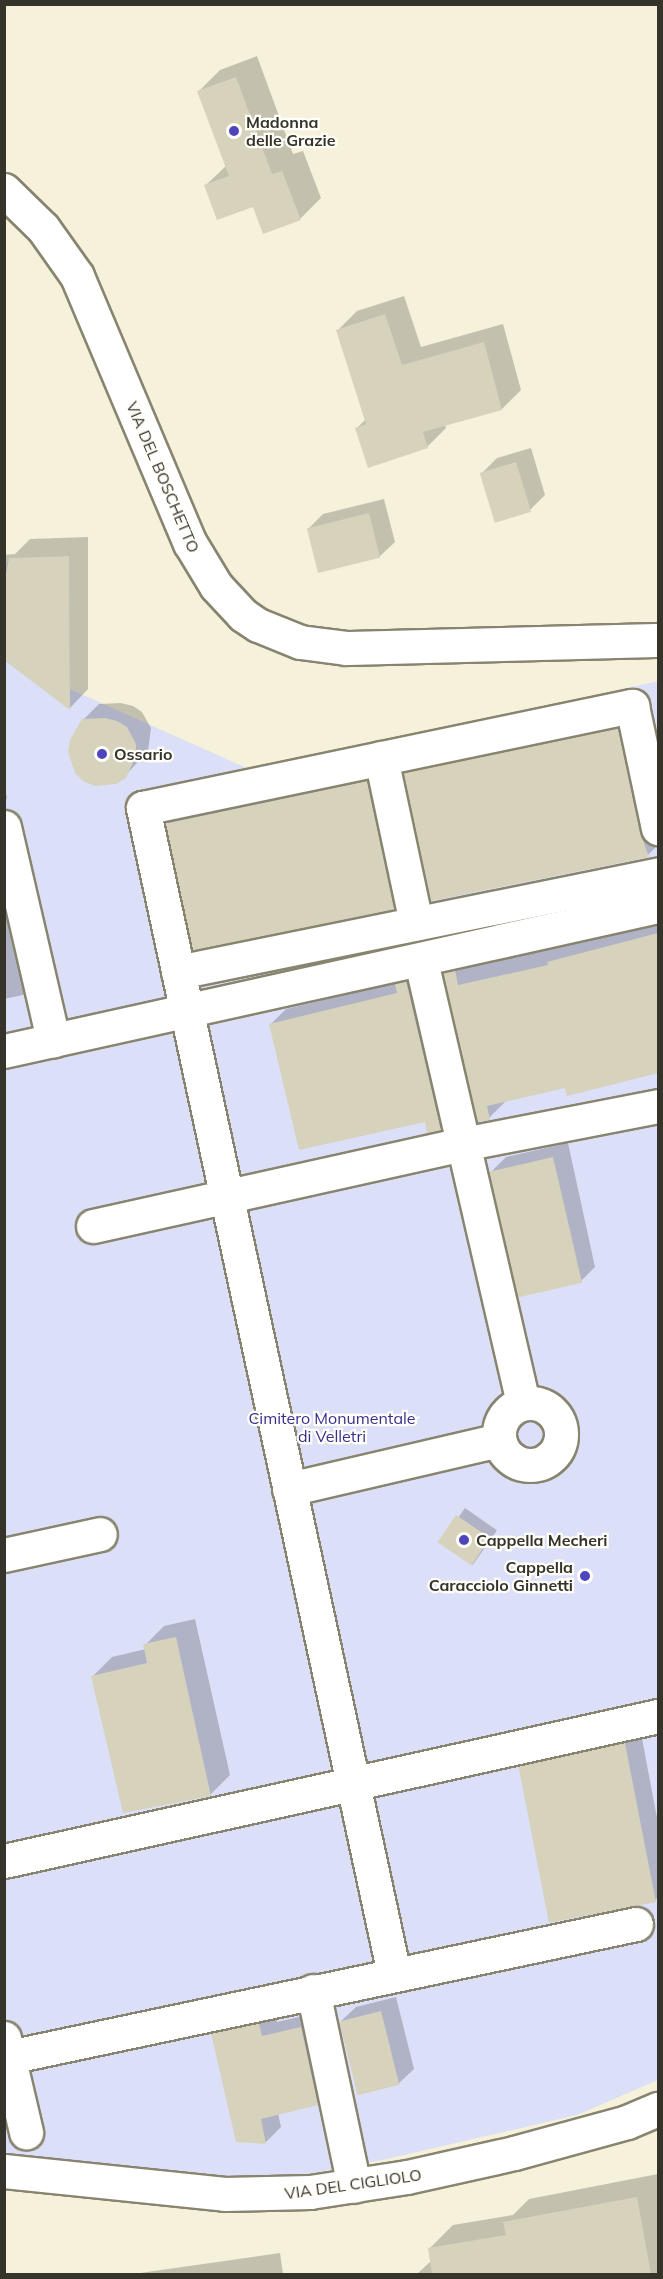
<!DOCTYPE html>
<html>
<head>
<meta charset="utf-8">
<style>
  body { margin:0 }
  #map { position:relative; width:663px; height:2279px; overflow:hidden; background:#f5f1da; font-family:Mulish,sans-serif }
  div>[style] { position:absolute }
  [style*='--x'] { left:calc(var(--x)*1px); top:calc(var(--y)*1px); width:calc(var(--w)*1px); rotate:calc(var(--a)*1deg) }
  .green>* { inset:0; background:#dcdff8 }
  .shadow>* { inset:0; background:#0003; transform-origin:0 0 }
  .building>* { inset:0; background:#d6d2bb; transform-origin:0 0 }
  .roads { filter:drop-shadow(2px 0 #88846f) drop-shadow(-2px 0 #88846f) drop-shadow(0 2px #88846f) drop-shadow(0 -2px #88846f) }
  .minor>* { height:33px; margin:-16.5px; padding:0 16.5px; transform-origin:16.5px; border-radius:16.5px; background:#fff }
  .minor>.ring { margin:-16.5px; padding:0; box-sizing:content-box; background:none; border:33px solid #fff; border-radius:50% }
  .dots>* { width:16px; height:16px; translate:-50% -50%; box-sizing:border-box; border:3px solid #fffef9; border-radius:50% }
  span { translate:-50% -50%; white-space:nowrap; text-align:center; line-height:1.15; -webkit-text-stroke:4.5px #fffef9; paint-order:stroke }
  .poi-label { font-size:16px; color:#35332a; font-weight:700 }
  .left { translate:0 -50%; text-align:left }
  .right { translate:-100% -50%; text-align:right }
  .street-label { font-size:16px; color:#35332a }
  .park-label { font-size:16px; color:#372f8e }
  .frame { position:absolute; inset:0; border:6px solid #35332a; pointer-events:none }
</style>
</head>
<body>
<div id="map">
  <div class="green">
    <i style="clip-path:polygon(69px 556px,70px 689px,260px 774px,658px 681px,658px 2080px,577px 2115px,387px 2159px,292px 2177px,240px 2178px,5px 2155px,4px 572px,9px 558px)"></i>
  </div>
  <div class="shadow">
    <i style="clip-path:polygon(257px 56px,293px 154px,303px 151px,321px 198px,300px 219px,254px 205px,206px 185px,227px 165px,199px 91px,220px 70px)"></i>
    <i style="clip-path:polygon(404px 296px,421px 347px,503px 324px,521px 390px,502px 409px,445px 424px,446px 428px,427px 447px,357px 428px,366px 419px,338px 330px,357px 311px)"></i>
    <i style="clip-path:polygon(531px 448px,545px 495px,530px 510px,481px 474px,497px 458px)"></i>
    <i style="clip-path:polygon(384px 499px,395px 542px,379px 557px,308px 529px,323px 514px)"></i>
    <i style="clip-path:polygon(88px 537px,88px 689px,70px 708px,4px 658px,4px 555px,15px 554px,30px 539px)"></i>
    <i style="clip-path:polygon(121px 703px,133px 706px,142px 712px,151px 728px,148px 751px,125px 776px,83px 720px,99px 704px)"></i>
    <i style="clip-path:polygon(636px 711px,658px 816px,658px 845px,648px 855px,405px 773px,423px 755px)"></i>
    <i style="clip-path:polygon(385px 763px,412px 889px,393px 907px,167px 823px,185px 805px)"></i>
    <i style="clip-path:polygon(4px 786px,7px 797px,4px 809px)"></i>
    <i style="clip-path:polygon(4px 813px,42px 976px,23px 995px,4px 999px)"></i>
    <i style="clip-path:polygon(658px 919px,658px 1072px,568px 1094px,566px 1086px,508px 1099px,489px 1118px,445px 973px,466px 952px,476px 950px,479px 965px,567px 945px,570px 941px)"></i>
    <i style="clip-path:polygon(412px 969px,455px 1113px,440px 1128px,271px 1024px,286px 1009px,399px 982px)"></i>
    <i style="clip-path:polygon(568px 1143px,595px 1267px,580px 1282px,491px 1172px,506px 1157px)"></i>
    <i style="left:465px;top:1508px;width:39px;height:42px;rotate:35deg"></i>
    <i style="clip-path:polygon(195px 1619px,230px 1775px,211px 1794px,148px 1808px,93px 1676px,112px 1657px,146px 1649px,145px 1645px,164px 1626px)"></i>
    <i style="clip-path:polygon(640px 1728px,658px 1823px,658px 1897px,655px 1900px,519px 1767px,535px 1752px)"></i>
    <i style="clip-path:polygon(396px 1997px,414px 2069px,398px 2084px,340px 2022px,356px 2007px)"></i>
    <i style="clip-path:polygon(274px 2009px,277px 2022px,316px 2013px,332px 2089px,317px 2104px,278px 2113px,281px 2127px,266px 2142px,237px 2141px,213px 2034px,228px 2018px)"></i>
    <i style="clip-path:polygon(658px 2174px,658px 2274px,417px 2274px,431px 2261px,429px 2249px,453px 2225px,513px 2215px,529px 2199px)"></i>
    <i style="clip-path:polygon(280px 2253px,283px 2274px,133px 2274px)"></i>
  </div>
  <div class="building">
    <i style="clip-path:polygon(236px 77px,272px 174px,282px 171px,301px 220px,263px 234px,253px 207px,217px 220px,204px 185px,229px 176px,197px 91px)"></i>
    <i style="clip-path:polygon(385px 314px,402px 365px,484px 342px,502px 410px,423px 432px,428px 448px,368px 468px,355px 428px,366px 424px,336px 330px)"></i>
    <i style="left:516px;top:462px;width:52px;height:38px;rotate:73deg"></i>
    <i style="left:369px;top:513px;width:46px;height:64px;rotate:76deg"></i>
    <i style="clip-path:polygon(69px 556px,70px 710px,4px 660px,4px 583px,9px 558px)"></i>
    <i style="clip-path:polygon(105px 718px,117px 721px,127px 727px,136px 744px,136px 756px,126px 778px,116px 784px,95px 786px,83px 781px,75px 773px,68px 752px,70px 740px,82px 719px)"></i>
    <i style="clip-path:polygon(618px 728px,640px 832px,649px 857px,431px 901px,403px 773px)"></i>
    <i style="left:367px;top:781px;width:131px;height:206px;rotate:78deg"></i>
    <i style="clip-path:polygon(658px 933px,658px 1073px,567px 1096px,565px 1088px,487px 1106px,490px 1120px,477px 1122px,443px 973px,455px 970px,458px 985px,548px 965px,547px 962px)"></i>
    <i style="clip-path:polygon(406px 981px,441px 1130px,427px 1133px,425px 1122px,299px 1150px,269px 1024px,397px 993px,395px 984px)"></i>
    <i style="left:553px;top:1157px;width:129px;height:66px;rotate:77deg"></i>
    <i style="left:456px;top:1515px;width:41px;height:33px;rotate:34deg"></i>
    <i style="clip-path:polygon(176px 1637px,211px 1796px,123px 1813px,91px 1676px,147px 1663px,143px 1644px)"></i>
    <i style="left:625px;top:1743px;width:162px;height:109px;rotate:79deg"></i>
    <i style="left:381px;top:2011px;width:76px;height:43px;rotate:76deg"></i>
    <i style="clip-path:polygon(259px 2023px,262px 2036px,301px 2027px,318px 2105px,261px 2119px,266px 2144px,236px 2142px,211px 2033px)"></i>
    <i style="clip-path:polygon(637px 2197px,651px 2274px,432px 2274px,428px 2248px,506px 2235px,503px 2222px)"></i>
  </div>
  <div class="roads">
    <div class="minor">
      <i style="--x:4;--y:190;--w:54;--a:44.3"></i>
      <i style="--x:43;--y:228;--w:59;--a:54.7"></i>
      <i style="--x:77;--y:276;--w:290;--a:67.1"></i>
      <i style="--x:190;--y:543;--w:50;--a:58.8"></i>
      <i style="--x:216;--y:586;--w:40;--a:47"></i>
      <i style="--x:243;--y:615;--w:18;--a:34"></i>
      <i style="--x:258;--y:625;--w:45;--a:22"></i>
      <i style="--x:300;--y:642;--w:46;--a:7.4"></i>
      <i style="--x:346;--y:648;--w:312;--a:-1.5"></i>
      <i style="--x:381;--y:758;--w:169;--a:78"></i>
      <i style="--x:4;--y:827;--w:219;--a:77"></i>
      <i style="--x:421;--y:961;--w:454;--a:77"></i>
      <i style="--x:178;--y:972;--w:490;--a:-11.5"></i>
      <i style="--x:4;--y:1051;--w:670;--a:-12.5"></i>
      <i style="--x:93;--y:1226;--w:379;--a:-12.5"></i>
      <i style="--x:463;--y:1144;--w:199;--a:-11"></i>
      <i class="ring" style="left:499px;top:1403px;width:29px;height:29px"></i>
      <i style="--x:289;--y:1489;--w:216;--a:-13.1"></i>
      <i style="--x:4;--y:1555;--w:98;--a:-12.3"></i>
      <i style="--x:4;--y:1861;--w:670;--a:-12.5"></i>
      <i style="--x:394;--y:1974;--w:1193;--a:-102.15"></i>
      <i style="--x:143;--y:808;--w:500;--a:-11.8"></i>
      <i style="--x:632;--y:706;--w:125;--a:78"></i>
      <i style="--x:313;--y:1991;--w:199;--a:78.1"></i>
      <i style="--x:4;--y:2038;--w:97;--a:76.8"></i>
      <i style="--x:4;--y:2058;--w:646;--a:-11.97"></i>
      <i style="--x:4;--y:2171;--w:222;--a:5.9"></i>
      <i style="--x:225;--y:2194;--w:85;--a:-1.3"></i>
      <i style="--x:310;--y:2192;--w:98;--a:-8.8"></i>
      <i style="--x:407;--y:2177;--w:110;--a:-12.6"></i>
      <i style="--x:514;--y:2153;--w:117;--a:-15.3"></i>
      <i style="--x:627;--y:2122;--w:34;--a:-23"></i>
    </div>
  </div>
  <div class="dots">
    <i style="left:234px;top:131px;background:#4e45bc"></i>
    <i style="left:102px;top:754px;background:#4e45bc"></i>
    <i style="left:464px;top:1540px;background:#4e45bc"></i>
    <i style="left:585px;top:1576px;background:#4e45bc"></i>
  </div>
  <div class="poi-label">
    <span class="left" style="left:246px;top:131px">Madonna<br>delle Grazie</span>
    <span class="left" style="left:114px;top:754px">Ossario</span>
    <span class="left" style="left:476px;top:1540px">Cappella Mecheri</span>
    <span class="right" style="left:573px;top:1576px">Cappella<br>Caracciolo Ginnetti</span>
  </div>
  <div class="street-label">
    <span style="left:163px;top:477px;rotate:67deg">VIA DEL BOSCHETTO</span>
    <span style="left:353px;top:2184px;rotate:-8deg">VIA DEL CIGLIOLO</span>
  </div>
  <div class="park-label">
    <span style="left:332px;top:1427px">Cimitero Monumentale<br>di Velletri</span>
  </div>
  <div class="frame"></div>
</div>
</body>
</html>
